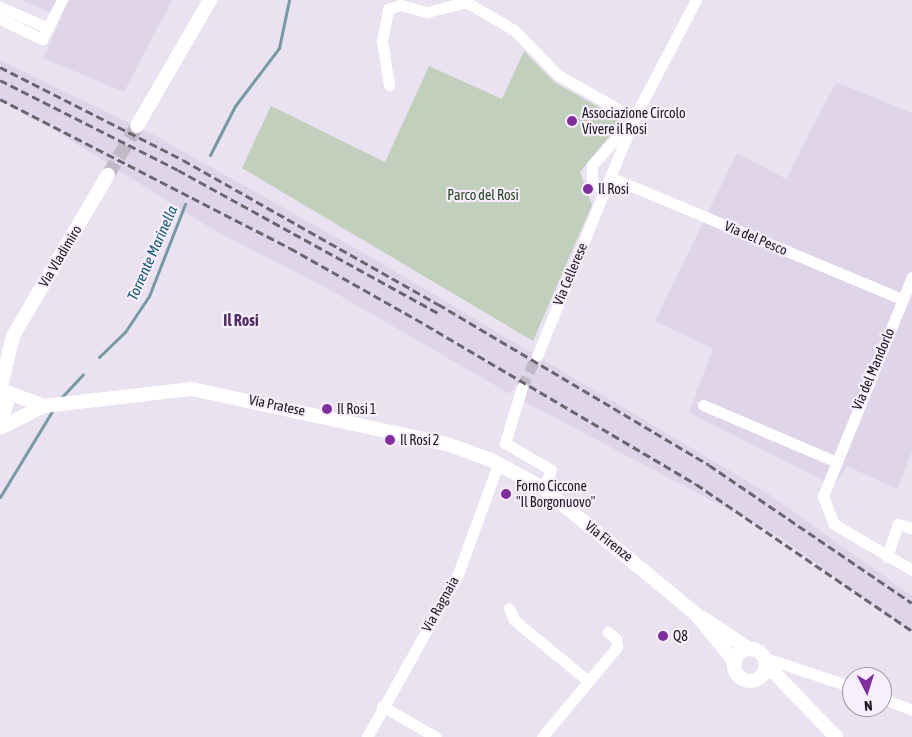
<!DOCTYPE html>
<html>
<head>
<meta charset="utf-8">
<style>
  body { margin:0 }
  #map { position:relative; width:912px; height:737px; overflow:hidden; background:#eae1f1; font-family:"Asap Condensed",sans-serif }
  div>[style] { position:absolute }
  [style*='--x'] { left:calc(var(--x)*1px); top:calc(var(--y)*1px); width:calc(var(--w)*1px); rotate:calc(var(--a)*1deg) }
  .built>* { inset:0; background:#e0d4ea }
  .green>* { inset:0; background:#c0d0bc }
  .stream>* { height:3px; margin:-1.5px; padding:0 1.5px; transform-origin:1.5px; border-radius:1.5px; background:#759aa6 }
  .minor-tunnel>* { height:11px; margin-top:-5.5px; transform-origin:0; background:repeating-linear-gradient(90deg,#c1b9c7 0 11px,transparent 0 16.5px) }
  .major-tunnel>* { height:14px; margin-top:-7px; transform-origin:0; background:repeating-linear-gradient(90deg,#c1b9c7 0 14px,transparent 0 21px) }
  .minor>* { height:11px; margin:-5.5px; padding:0 5.5px; transform-origin:5.5px; border-radius:5.5px; background:#fff }
  .major>* { height:14px; margin:-7px; padding:0 7px; transform-origin:7px; border-radius:7px; background:#fff }
  .major>.ring { margin:-7px; padding:0; box-sizing:content-box; background:none; border:14px solid #fff; border-radius:50% }
  .rail>* { height:3px; margin-top:-1.5px; transform-origin:0; background:repeating-linear-gradient(90deg,#6b656f 0 8px,transparent 0 12px) }
  .dots>* { width:14px; height:14px; translate:-50% -50%; box-sizing:border-box; border:2px solid #f7eefe; border-radius:50% }
  span { translate:-50% -50%; white-space:nowrap; text-align:center; line-height:1.15; -webkit-text-stroke:4.5px #f7eefe; paint-order:stroke }
  .poi-label { font-size:14px; color:#1c191f }
  .left { translate:0 -50%; text-align:left }
  .park-label { font-size:14px; color:#26461f }
  .street-label { font-size:14px; color:#1c191f }
  .water-label { font-size:15px; color:#105a6d; font-style:italic }
  .quarter-label { font-size:16px; color:#532c63; font-weight:700 }
  .north { position:absolute; left:842px; top:667px; width:50px; height:50px; box-sizing:border-box; background:#f7eefe; border:1px solid #9f99a5; border-radius:50%; rotate:175deg; font-size:14px; font-weight:700; line-height:20px; text-align:center; color:#1c191f }
  .north::after { content:''; display:block; margin:auto; width:18px; height:22px; background:#802f9f; clip-path:polygon(50% 0,100% 100%,50% 72%,0 100%) }
</style>
</head>
<body>
<div id="map">
  <div class="built">
    <i style="clip-path:polygon(21px 0,172px 0,124px 92px,43px 58px,62px 17px)"></i>
    <i style="clip-path:polygon(0 60px,154px 135px,376px 260px,767px 493px,912px 596px,912px 634px,779px 536px,525px 402px,527px 390px,516px 384px,510px 394px,332px 291px,214px 230px,56px 131px,0 101px)"></i>
    <i style="clip-path:polygon(836px 82px,912px 113px,912px 451px,897px 489px,847px 466px,834px 486px,689px 413px,713px 349px,655px 321px,737px 153px,786px 179px)"></i>
  </div>
  <div class="green">
    <i style="clip-path:polygon(524px 51px,554px 82px,618px 118px,620px 123px,580px 172px,592px 205px,533px 341px,242px 168px,271px 106px,385px 162px,429px 66px,502px 99px)"></i>
  </div>
  <div class="stream">
    <i style="--x:210;--y:155;--w:55;--a:-63"></i>
    <i style="--x:235;--y:106;--w:73;--a:-52.8"></i>
    <i style="--x:279;--y:48;--w:49;--a:-78.2"></i>
    <i style="--x:99;--y:357;--w:36;--a:-44"></i>
    <i style="--x:125;--y:332;--w:43;--a:-56.3"></i>
    <i style="--x:149;--y:296;--w:99;--a:-68.6"></i>
    <i style="--x:59;--y:400;--w:35;--a:-47"></i>
    <i style="--x:0;--y:497;--w:102;--a:-58.7"></i>
  </div>
  <div class="minor-tunnel">
    <i style="--x:522;--y:387;--w:34;--a:-64"></i>
  </div>
  <div class="major-tunnel">
    <i style="--x:108;--y:175;--w:57;--a:-59.4"></i>
  </div>
  <div class="minor">
    <i style="--x:0;--y:7;--w:52;--a:23.6"></i>
    <i style="--x:0;--y:19;--w:47;--a:25.5"></i>
    <i style="--x:42;--y:39;--w:44;--a:-62.9"></i>
    <i style="--x:389;--y:85;--w:45;--a:-99"></i>
    <i style="--x:382;--y:41;--w:33;--a:-79"></i>
    <i style="--x:388;--y:9;--w:13;--a:-18"></i>
    <i style="--x:400;--y:5;--w:28;--a:15"></i>
    <i style="--x:427;--y:12;--w:40;--a:-14.4"></i>
    <i style="--x:466;--y:2;--w:56;--a:30.3"></i>
    <i style="--x:514;--y:30;--w:63;--a:45.6"></i>
    <i style="--x:558;--y:75;--w:87;--a:29.5"></i>
    <i style="--x:610;--y:177;--w:316;--a:22.7"></i>
    <i style="--x:604;--y:192;--w:16;--a:-137"></i>
    <i style="--x:592;--y:181;--w:16;--a:-90"></i>
    <i style="--x:592;--y:165;--w:54;--a:-48"></i>
    <i style="--x:912;--y:277;--w:236;--a:112.1"></i>
    <i style="--x:823;--y:496;--w:30;--a:69"></i>
    <i style="--x:834;--y:524;--w:91;--a:30.5"></i>
    <i style="--x:537;--y:356;--w:257;--a:-67.8"></i>
    <i style="--x:634;--y:118;--w:133;--a:-62.3"></i>
    <i style="--x:522;--y:387;--w:59;--a:106.9"></i>
    <i style="--x:505;--y:443;--w:53;--a:30.4"></i>
    <i style="--x:551;--y:470;--w:20;--a:114"></i>
    <i style="--x:703;--y:405;--w:142;--a:23.1"></i>
    <i style="--x:887;--y:557;--w:35;--a:-72"></i>
    <i style="--x:898;--y:524;--w:15;--a:16"></i>
    <i style="--x:509;--y:608;--w:13;--a:67"></i>
    <i style="--x:514;--y:620;--w:96;--a:39.5"></i>
    <i style="--x:765;--y:658;--w:92;--a:18.4"></i>
    <i style="--x:882;--y:698;--w:32;--a:22"></i>
    <i style="--x:382;--y:706;--w:62;--a:29.9"></i>
    <i style="--x:367;--y:737;--w:187;--a:-60.8"></i>
    <i style="--x:458;--y:574;--w:117;--a:-70"></i>
    <i style="--x:542;--y:737;--w:117;--a:-50.2"></i>
    <i style="--x:617;--y:647;--w:8;--a:-97"></i>
    <i style="--x:616;--y:639;--w:11;--a:-139"></i>
  </div>
  <div class="major">
    <i style="--x:137;--y:126;--w:146;--a:-59.9"></i>
    <i style="--x:0;--y:385;--w:18;--a:68"></i>
    <i style="--x:7;--y:402;--w:24;--a:107"></i>
    <i style="--x:1;--y:386;--w:51;--a:-76.5"></i>
    <i style="--x:13;--y:336;--w:187;--a:-59.5"></i>
    <i style="--x:4;--y:391;--w:43;--a:20.6"></i>
    <i style="--x:0;--y:428;--w:49;--a:-26.6"></i>
    <i style="--x:44;--y:406;--w:149;--a:-6.6"></i>
    <i style="--x:192;--y:389;--w:261;--a:12.2"></i>
    <i style="--x:447;--y:444;--w:47;--a:20"></i>
    <i style="--x:491;--y:460;--w:59;--a:28.3"></i>
    <i style="--x:543;--y:488;--w:198;--a:39.5"></i>
    <i style="--x:696;--y:614;--w:62;--a:50.9"></i>
    <i style="--x:703;--y:618;--w:55;--a:34"></i>
    <i class="ring" style="left:734px;top:649px;width:18px;height:18px"></i>
    <i style="--x:767;--y:665;--w:100;--a:46.2"></i>
  </div>
  <div class="rail">
    <i style="--x:0;--y:67;--w:205;--a:26.9"></i>
    <i style="--x:183;--y:160;--w:293;--a:29.5"></i>
    <i style="--x:438;--y:304;--w:315;--a:30.7"></i>
    <i style="--x:709;--y:465;--w:245;--a:34.2"></i>
    <i style="--x:0;--y:80;--w:199;--a:26.8"></i>
    <i style="--x:178;--y:170;--w:297;--a:28.8"></i>
    <i style="--x:0;--y:99;--w:326;--a:27.2"></i>
    <i style="--x:290;--y:248;--w:156;--a:29.5"></i>
    <i style="--x:426;--y:325;--w:313;--a:30.5"></i>
    <i style="--x:696;--y:484;--w:261;--a:34.2"></i>
  </div>
  <div class="dots">
    <i style="left:572px;top:121px;background:#802f9f"></i>
    <i style="left:588px;top:189px;background:#802f9f"></i>
    <i style="left:327px;top:409px;background:#802f9f"></i>
    <i style="left:390px;top:440px;background:#802f9f"></i>
    <i style="left:506px;top:494px;background:#802f9f"></i>
    <i style="left:663px;top:636px;background:#802f9f"></i>
  </div>
  <div class="poi-label">
    <span class="left" style="left:582px;top:121px">Associazione Circolo<br>Vivere il Rosi</span>
    <span class="left" style="left:598px;top:189px">Il Rosi</span>
    <span class="left" style="left:337px;top:409px">Il Rosi 1</span>
    <span class="left" style="left:400px;top:440px">Il Rosi 2</span>
    <span class="left" style="left:516px;top:494px">Forno Ciccone<br>"Il Borgonuovo"</span>
    <span class="left" style="left:673px;top:636px">Q8</span>
  </div>
  <div class="park-label">
    <span style="left:483px;top:195px">Parco del Rosi</span>
  </div>
  <div class="street-label">
    <span style="left:756px;top:238px;rotate:23deg">Via del Pesco</span>
    <span style="left:60px;top:256px;rotate:-59deg">Via Vladimiro</span>
    <span style="left:570px;top:274px;rotate:-67deg">Via Cellerese</span>
    <span style="left:873px;top:369px;rotate:-67deg">Via del Mandorlo</span>
    <span style="left:277px;top:405px;rotate:12deg">Via Pratese</span>
    <span style="left:609px;top:541px;rotate:38deg">Via Firenze</span>
    <span style="left:440px;top:604px;rotate:-61deg">Via Ragnaia</span>
  </div>
  <div class="water-label">
    <span style="left:152px;top:253px;rotate:-66deg">Torrente Marinella</span>
  </div>
  <div class="quarter-label">
    <span style="left:241px;top:320px">Il Rosi</span>
  </div>
  <div class="north">N</div>
</div>
</body>
</html>
